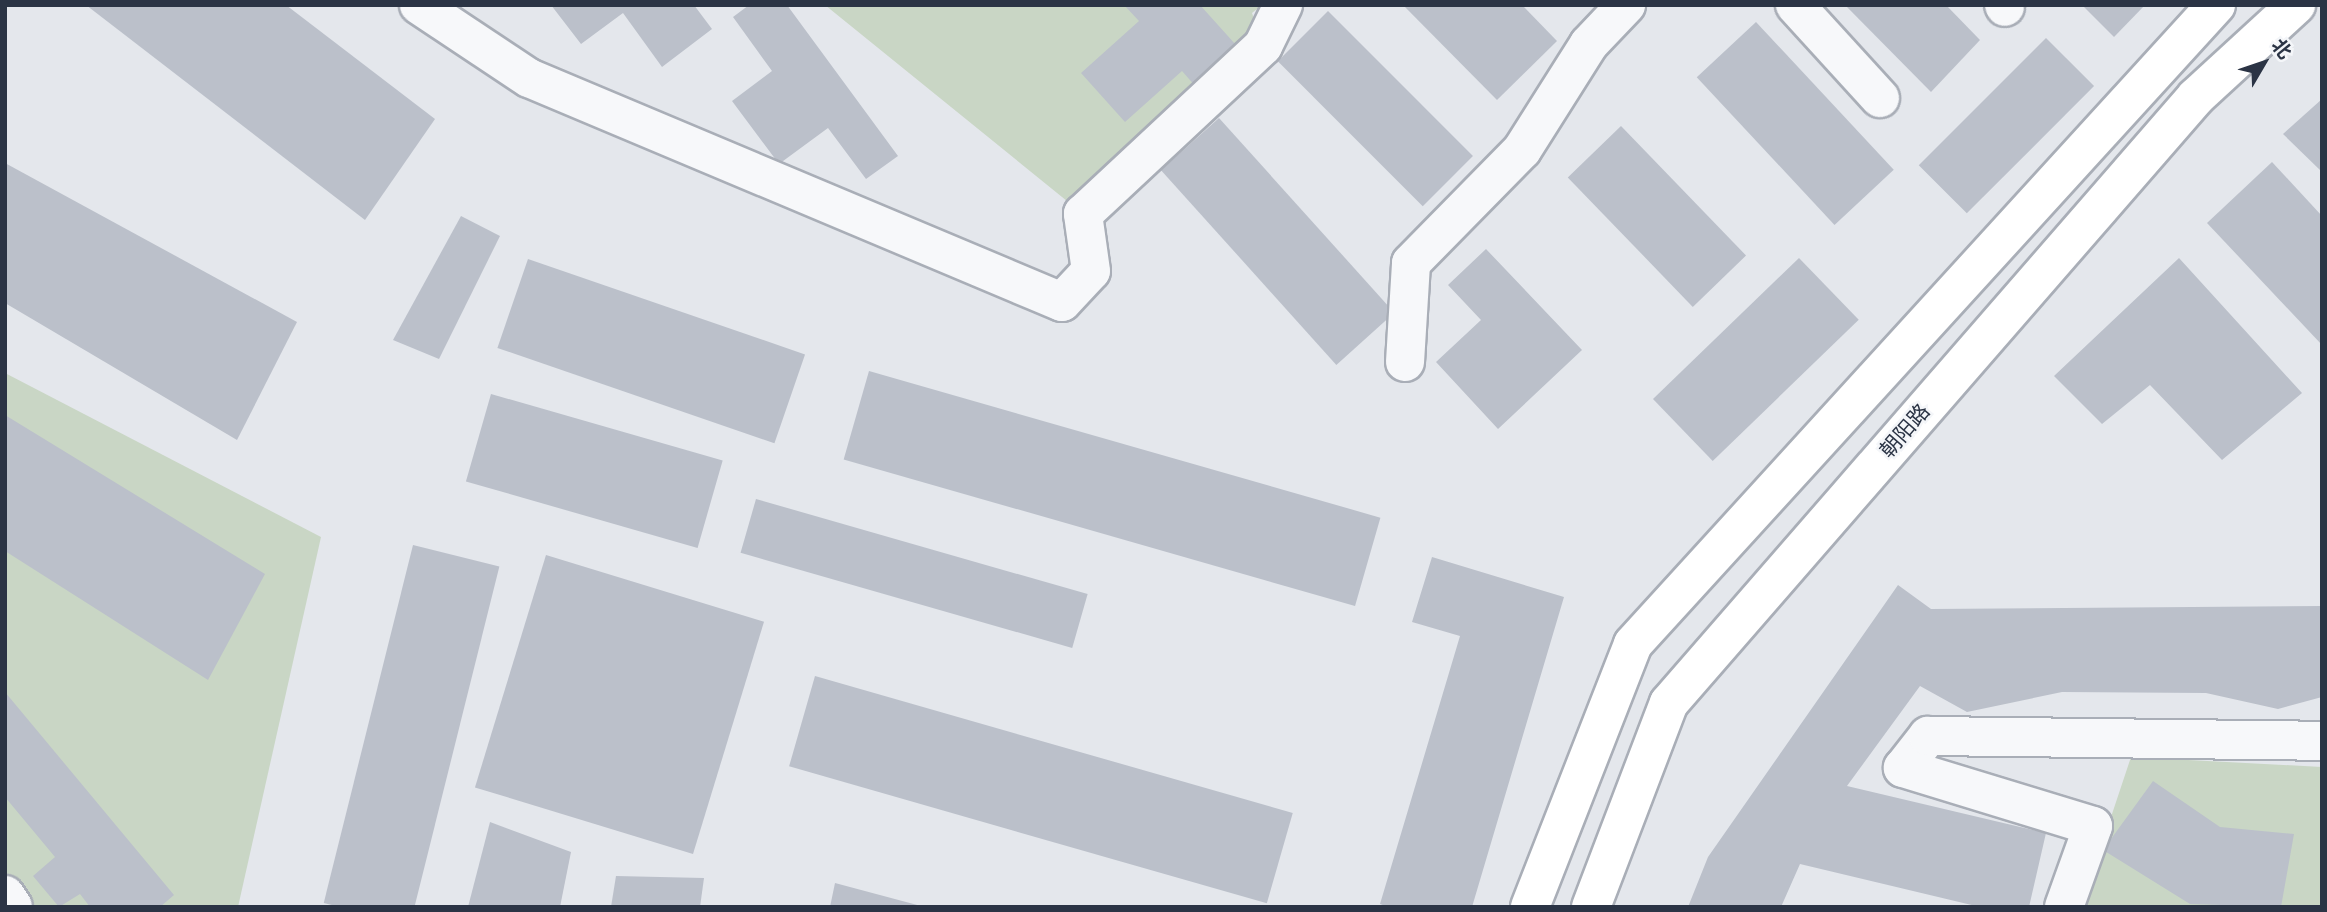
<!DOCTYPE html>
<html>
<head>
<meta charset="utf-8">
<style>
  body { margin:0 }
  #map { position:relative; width:2327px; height:912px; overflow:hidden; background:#e4e7ec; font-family:"Source Sans 3","Noto Sans SC",sans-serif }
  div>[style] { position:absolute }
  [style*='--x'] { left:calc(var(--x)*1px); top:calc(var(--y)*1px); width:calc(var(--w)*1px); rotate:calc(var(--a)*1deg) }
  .green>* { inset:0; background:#c9d6c5 }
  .building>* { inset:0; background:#bbc0ca; transform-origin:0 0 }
  .roads { filter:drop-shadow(2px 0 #a9aeb7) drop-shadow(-2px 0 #a9aeb7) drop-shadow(0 2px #a9aeb7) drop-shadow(0 -2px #a9aeb7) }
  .minor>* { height:38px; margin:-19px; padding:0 19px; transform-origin:19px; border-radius:19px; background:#f7f8fa }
  .major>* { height:38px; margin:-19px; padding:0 19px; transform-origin:19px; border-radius:19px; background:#fff }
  span { translate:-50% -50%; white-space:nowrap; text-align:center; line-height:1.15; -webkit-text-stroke:5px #f4f6f9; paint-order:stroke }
  .street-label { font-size:21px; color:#2b3445 }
  .frame { position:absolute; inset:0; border:7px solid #2b3445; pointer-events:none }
  .north { position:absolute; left:2229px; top:28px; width:70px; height:70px; -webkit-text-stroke:5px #f4f6f9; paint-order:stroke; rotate:51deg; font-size:19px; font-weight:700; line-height:28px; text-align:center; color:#2b3445 }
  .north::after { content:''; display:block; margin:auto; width:24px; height:32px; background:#2b3445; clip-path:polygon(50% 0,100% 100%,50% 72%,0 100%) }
</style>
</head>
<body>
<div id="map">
  <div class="green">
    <i style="clip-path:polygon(825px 5px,1262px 5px,1252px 13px,1263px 46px,1083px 214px)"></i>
    <i style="clip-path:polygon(5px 373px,321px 537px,238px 907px,5px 907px)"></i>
    <i style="clip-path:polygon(2131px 757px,2322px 767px,2322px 907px,2081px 907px)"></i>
  </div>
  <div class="building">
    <i style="clip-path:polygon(86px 5px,286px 5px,435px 119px,365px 220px)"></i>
    <i style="clip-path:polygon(551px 5px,694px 5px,712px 29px,662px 67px,623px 13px,581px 44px)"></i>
    <i style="clip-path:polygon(749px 5px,787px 5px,898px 156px,866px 179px,828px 128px,779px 164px,732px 101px,772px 71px,733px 17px)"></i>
    <i style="clip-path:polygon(1124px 5px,1200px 5px,1254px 65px,1211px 104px,1182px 71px,1125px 122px,1081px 73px,1139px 21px)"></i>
    <i style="clip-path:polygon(1403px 5px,1522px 5px,1557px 41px,1497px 100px)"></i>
    <i style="clip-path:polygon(1845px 5px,1946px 5px,1980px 40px,1931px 92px)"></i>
    <i style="clip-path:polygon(2082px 5px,2145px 5px,2114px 37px)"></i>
    <i style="left:1328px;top:11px;width:205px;height:71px;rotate:45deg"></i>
    <i style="left:1756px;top:22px;width:202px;height:81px;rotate:47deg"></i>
    <i style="left:2046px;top:38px;width:68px;height:180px;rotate:45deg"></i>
    <i style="clip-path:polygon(2322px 99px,2322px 172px,2283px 134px)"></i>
    <i style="left:1219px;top:118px;width:262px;height:78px;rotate:48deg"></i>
    <i style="left:1621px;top:126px;width:180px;height:74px;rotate:46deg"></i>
    <i style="clip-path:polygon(2272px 162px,2322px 216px,2322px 345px,2207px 223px)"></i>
    <i style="clip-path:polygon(5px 163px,297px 322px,237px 440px,5px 303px)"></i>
    <i style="clip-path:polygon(461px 216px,500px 236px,439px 359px,393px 340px)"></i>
    <i style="clip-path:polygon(1486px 249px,1582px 350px,1498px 429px,1436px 362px,1481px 320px,1448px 285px)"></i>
    <i style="left:1799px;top:258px;width:86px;height:203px;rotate:46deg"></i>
    <i style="clip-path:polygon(2179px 258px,2302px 393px,2222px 460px,2150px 385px,2102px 424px,2054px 376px)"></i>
    <i style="left:528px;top:259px;width:293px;height:94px;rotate:19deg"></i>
    <i style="left:869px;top:371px;width:532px;height:92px;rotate:16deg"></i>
    <i style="left:491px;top:394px;width:241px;height:91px;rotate:16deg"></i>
    <i style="clip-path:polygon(5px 415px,265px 574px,208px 680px,5px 551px)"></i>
    <i style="left:756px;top:499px;width:345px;height:56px;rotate:16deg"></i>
    <i style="left:413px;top:545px;width:89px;height:369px;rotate:14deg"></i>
    <i style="left:546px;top:555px;width:228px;height:243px;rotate:17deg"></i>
    <i style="clip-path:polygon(1432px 557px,1564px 597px,1472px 907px,1388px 907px,1380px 904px,1460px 636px,1412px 622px)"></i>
    <i style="clip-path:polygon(1898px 585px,1931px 609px,2322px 606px,2322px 697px,2278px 709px,2206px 693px,2062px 692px,1967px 712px,1920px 686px,1847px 786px,2046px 833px,2029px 907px,1980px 907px,1800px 864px,1781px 907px,1688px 907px,1708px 857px)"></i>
    <i style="left:815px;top:676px;width:497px;height:94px;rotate:16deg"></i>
    <i style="clip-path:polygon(5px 692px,174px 895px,160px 907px,90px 907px,80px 894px,59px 907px,33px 876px,55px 857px,5px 797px)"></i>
    <i style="clip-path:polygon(2153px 781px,2220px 827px,2294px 834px,2281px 907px,2190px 904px,2103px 850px)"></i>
    <i style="clip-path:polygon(490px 822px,571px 852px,560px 907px,468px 907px)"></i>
    <i style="clip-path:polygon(616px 876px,704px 878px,700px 907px,611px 907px)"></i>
    <i style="clip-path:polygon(835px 883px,921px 906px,921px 907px,830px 907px)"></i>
  </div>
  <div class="roads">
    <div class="minor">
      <i style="--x:419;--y:5;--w:132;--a:33.6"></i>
      <i style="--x:529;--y:78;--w:578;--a:22.8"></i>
      <i style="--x:1062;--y:302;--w:42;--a:-46.9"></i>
      <i style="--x:1091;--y:271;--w:58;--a:-98"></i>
      <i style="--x:1083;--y:214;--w:246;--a:-43"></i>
      <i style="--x:1263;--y:46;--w:46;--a:-64"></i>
      <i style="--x:1795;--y:5;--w:126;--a:47.6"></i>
      <i style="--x:2004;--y:5;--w:2;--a:63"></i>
      <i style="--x:1405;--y:362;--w:99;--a:-86.5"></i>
      <i style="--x:1411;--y:263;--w:158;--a:-45.5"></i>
      <i style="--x:1522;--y:150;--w:125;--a:-57.7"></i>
      <i style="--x:1589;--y:44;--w:54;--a:-46.5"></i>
      <i style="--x:5;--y:895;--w:14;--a:56"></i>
      <i style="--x:2064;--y:907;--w:86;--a:-70.3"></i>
      <i style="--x:2093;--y:826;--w:199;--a:-163"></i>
      <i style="--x:1903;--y:768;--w:41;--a:-52"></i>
      <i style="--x:1928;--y:736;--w:394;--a:0.7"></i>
    </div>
    <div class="major">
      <i style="--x:1530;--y:907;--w:282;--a:-68.6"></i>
      <i style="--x:1633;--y:644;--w:865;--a:-47.62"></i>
      <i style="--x:1591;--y:907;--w:218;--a:-69.1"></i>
      <i style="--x:1669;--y:703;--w:803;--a:-48.99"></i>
      <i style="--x:2196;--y:97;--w:136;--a:-42.6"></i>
    </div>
  </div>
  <div class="street-label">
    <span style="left:1905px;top:431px;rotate:-49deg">朝阳路</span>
  </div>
  <div class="frame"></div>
  <div class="north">北</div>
</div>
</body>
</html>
